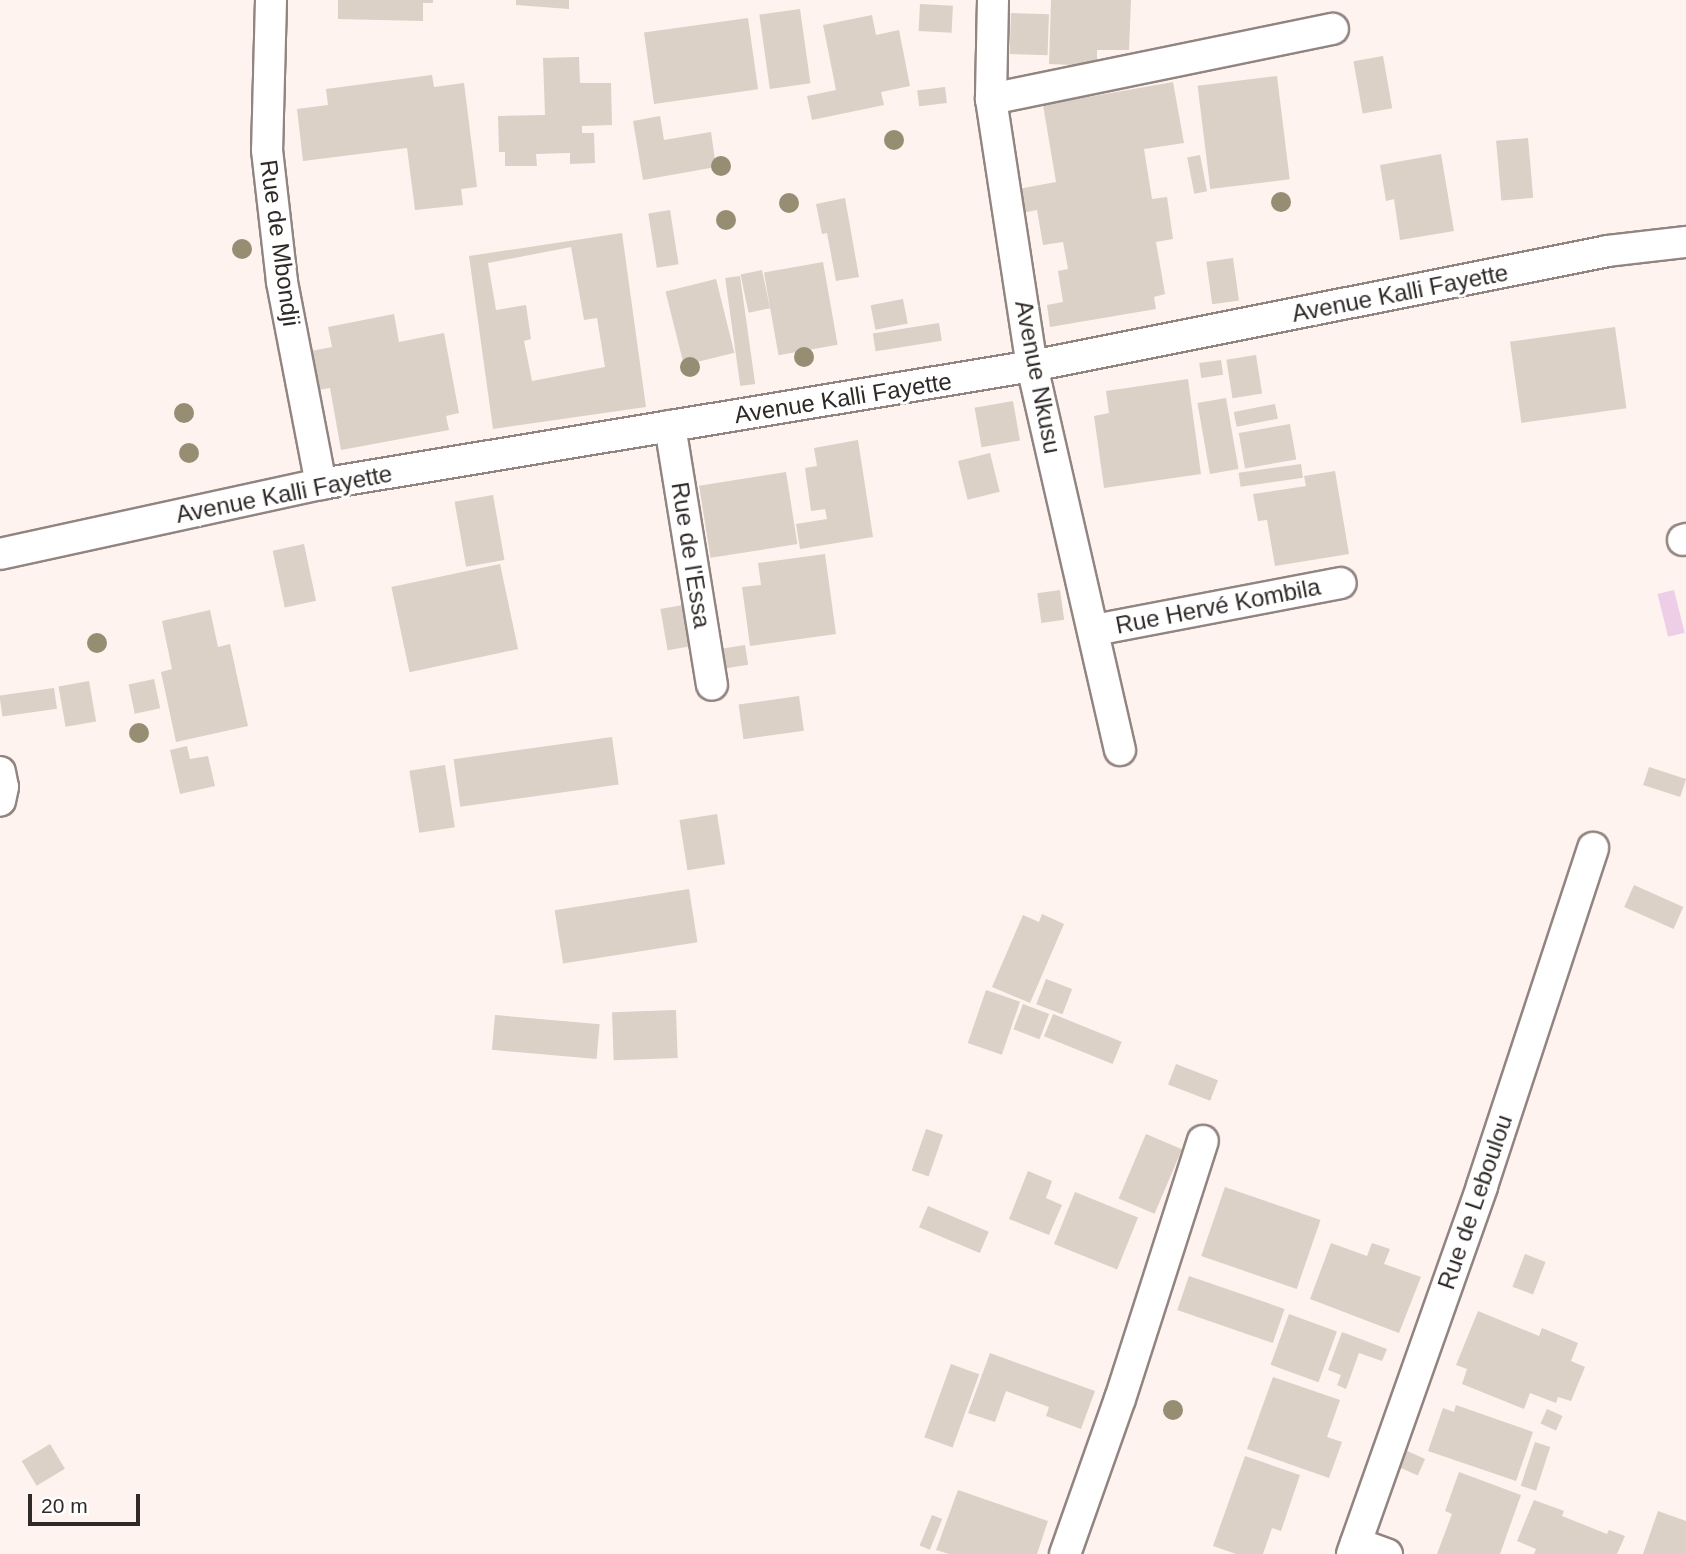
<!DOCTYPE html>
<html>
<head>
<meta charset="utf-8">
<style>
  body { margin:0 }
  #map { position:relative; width:1686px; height:1554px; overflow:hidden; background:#fef3ef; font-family:Arial,sans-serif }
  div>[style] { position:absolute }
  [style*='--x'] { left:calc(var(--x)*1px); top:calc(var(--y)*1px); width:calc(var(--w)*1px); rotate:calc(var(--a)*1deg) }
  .water>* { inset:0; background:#eecde7; transform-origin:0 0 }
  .building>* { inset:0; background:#dbd1c7; transform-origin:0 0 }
  .roads { filter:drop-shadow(2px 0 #928581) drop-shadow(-2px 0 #928581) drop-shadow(0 2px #928581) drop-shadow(0 -2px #928581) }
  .minor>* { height:30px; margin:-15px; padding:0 15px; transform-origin:15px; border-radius:15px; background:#fff }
  .trees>* { width:20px; height:20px; margin:-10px; border-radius:50%; background:#968d72 }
  span { translate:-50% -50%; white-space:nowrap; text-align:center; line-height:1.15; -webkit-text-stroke:6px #fff; paint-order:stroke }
  .street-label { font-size:24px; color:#2f2a28 }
  .scale { position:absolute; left:28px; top:1494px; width:112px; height:32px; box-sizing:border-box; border:4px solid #2f2a28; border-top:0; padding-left:9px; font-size:21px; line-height:24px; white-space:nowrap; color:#2f2a28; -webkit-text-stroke:5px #fff; paint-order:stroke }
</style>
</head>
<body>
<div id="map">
  <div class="water">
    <i style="left:1674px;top:590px;width:44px;height:17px;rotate:76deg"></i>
  </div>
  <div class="building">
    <i style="clip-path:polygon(338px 0,433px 0,433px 3px,423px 3px,423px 21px,338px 19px)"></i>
    <i style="clip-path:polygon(516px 0,569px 0,569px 9px,516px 5px)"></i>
    <i style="clip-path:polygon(1051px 0,1131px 0,1129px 50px,1097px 50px,1097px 66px,1049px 64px)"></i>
    <i style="left:920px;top:4px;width:33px;height:27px;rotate:3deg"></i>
    <i style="left:800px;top:9px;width:75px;height:41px;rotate:82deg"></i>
    <i style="left:1011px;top:13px;width:38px;height:41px;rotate:2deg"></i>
    <i style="clip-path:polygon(872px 15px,876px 35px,899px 30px,910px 86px,881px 92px,884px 105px,812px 120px,807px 96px,836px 90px,823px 25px)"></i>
    <i style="left:748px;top:18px;width:72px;height:105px;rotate:82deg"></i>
    <i style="left:1383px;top:56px;width:53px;height:30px;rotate:80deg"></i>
    <i style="clip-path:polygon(579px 57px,580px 83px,611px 83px,612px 125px,582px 126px,582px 133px,594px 133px,595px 163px,570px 164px,570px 153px,536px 154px,537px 166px,505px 166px,505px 152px,499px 152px,498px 116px,545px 115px,543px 58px)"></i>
    <i style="clip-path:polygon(432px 75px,434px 87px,464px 83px,477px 187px,461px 189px,463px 205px,415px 210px,407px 148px,303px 161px,297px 109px,328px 105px,326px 89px)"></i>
    <i style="left:1277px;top:76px;width:104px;height:80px;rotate:83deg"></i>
    <i style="clip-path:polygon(1173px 82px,1184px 143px,1144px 149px,1152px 199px,1167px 197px,1173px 239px,1156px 242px,1165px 294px,1154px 297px,1156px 309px,1050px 327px,1047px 305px,1063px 302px,1058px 271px,1068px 269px,1063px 242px,1043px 245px,1037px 210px,1022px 213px,1018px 189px,1056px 182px,1043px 105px)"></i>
    <i style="left:945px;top:87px;width:16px;height:28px;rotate:83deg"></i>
    <i style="clip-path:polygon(660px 116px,664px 140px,711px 132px,716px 167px,643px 180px,633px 121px)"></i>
    <i style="left:1528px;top:138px;width:60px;height:32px;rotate:85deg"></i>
    <i style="clip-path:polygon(1441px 154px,1454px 231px,1400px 240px,1394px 199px,1386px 201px,1380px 165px)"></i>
    <i style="left:1200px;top:155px;width:37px;height:13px;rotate:79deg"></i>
    <i style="clip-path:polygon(845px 198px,859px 277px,836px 281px,827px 233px,822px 234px,816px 204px)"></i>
    <i style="left:670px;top:210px;width:55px;height:22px;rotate:81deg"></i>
    <i style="clip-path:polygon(evenodd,622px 233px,646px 407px,493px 429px,469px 256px,622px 233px,571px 247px,584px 320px,597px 318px,605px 367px,532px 381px,524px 341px,531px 339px,526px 305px,496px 310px,488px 263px,571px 247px)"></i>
    <i style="left:1233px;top:258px;width:43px;height:27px;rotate:82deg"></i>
    <i style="left:823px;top:262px;width:84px;height:60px;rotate:80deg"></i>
    <i style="left:762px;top:270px;width:39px;height:22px;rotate:78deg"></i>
    <i style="left:740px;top:276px;width:109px;height:15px;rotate:82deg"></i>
    <i style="left:716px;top:279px;width:76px;height:52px;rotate:76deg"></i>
    <i style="left:903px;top:299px;width:25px;height:33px;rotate:79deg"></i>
    <i style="clip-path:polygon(394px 314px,399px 342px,444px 333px,459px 413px,446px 416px,449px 430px,341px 450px,330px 388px,307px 392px,300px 353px,332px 347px,328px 327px)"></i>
    <i style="left:939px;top:323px;width:18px;height:67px;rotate:81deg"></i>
    <i style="left:1615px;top:327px;width:82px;height:106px;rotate:82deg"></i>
    <i style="left:1256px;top:355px;width:39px;height:30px;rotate:81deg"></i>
    <i style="left:1221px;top:360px;width:15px;height:22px;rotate:82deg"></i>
    <i style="clip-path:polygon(1188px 379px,1201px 474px,1104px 488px,1094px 416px,1109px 413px,1106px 391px)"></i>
    <i style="left:1226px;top:398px;width:72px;height:29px;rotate:80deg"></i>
    <i style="left:1013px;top:401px;width:40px;height:39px;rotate:80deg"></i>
    <i style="left:1275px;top:404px;width:15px;height:42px;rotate:79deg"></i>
    <i style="left:1290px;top:424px;width:36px;height:52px;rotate:80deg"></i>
    <i style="clip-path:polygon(858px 440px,873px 537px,800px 549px,796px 524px,827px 519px,825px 509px,811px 511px,805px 468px,817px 466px,814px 448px)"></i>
    <i style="left:990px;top:453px;width:40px;height:33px;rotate:76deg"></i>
    <i style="left:1301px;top:464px;width:14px;height:63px;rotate:82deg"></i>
    <i style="clip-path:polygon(1335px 471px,1349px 554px,1275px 566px,1267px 520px,1258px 521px,1253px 494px,1306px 486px,1304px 476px)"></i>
    <i style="left:786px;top:472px;width:73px;height:88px;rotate:81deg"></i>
    <i style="left:493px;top:495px;width:66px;height:39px;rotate:80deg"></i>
    <i style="left:304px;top:544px;width:58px;height:32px;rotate:78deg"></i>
    <i style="clip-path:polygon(825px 554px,836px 634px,750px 646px,742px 587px,761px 585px,758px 563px)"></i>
    <i style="left:500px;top:564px;width:87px;height:111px;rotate:78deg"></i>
    <i style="left:1060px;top:590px;width:30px;height:23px;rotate:82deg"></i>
    <i style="left:683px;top:605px;width:42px;height:23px;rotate:80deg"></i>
    <i style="clip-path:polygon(210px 610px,218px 647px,230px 644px,248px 726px,176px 742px,161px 672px,172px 669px,162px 621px)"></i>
    <i style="left:745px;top:645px;width:20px;height:22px;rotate:81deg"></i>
    <i style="left:154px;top:679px;width:30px;height:26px;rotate:78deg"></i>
    <i style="left:89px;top:681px;width:41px;height:31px;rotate:80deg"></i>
    <i style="left:54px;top:688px;width:21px;height:55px;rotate:82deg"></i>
    <i style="left:799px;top:696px;width:35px;height:61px;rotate:82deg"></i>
    <i style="left:612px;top:737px;width:48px;height:160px;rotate:82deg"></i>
    <i style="clip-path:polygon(187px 746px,190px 759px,208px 756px,215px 786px,180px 794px,170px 750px)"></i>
    <i style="left:445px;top:765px;width:63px;height:36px;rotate:81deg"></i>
    <i style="left:1649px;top:767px;width:39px;height:19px;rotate:18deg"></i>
    <i style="left:717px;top:814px;width:51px;height:38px;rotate:81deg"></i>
    <i style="left:1634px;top:885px;width:54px;height:24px;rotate:24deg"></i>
    <i style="left:689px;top:889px;width:54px;height:136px;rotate:81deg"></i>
    <i style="clip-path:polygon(1042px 914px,1064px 924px,1030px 1003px,992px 987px,1023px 915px,1039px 922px)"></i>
    <i style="left:1046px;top:979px;width:28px;height:27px;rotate:21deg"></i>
    <i style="left:986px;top:990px;width:36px;height:56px;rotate:19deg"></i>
    <i style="left:1023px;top:1004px;width:28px;height:27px;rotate:21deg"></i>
    <i style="left:676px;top:1010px;width:48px;height:64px;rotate:88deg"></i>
    <i style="left:1053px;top:1014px;width:74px;height:24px;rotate:22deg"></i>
    <i style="left:495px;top:1015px;width:105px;height:35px;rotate:5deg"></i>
    <i style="left:1176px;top:1064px;width:45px;height:22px;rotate:21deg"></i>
    <i style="left:926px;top:1129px;width:18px;height:44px;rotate:19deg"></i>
    <i style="left:1146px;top:1134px;width:39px;height:70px;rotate:23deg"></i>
    <i style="clip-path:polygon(1028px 1171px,1052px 1181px,1046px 1198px,1062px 1205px,1049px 1235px,1009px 1219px)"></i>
    <i style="left:1225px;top:1187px;width:101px;height:73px;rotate:19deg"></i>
    <i style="left:1075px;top:1192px;width:68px;height:56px;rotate:22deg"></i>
    <i style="left:928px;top:1206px;width:66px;height:23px;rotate:23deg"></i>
    <i style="clip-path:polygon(1331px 1243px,1367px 1256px,1372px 1243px,1390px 1249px,1384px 1264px,1421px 1277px,1399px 1333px,1310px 1299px)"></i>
    <i style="left:1525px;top:1254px;width:22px;height:35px;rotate:21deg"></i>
    <i style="left:1189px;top:1276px;width:101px;height:36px;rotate:19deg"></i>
    <i style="clip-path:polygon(1478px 1311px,1539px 1336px,1542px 1328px,1578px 1343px,1571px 1361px,1585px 1367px,1571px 1401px,1558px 1397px,1556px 1403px,1530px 1393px,1524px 1409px,1462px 1384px,1467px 1369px,1456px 1365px)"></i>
    <i style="left:1289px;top:1314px;width:51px;height:54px;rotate:20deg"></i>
    <i style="clip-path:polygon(1342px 1332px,1387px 1349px,1382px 1361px,1359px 1353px,1346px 1389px,1337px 1385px,1341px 1375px,1328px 1370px)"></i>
    <i style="clip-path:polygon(990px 1353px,1095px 1391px,1081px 1429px,1046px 1416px,1049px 1407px,1006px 1391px,995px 1422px,968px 1413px)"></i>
    <i style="left:951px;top:1364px;width:30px;height:78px;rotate:20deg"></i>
    <i style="clip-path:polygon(1273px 1377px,1340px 1400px,1327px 1437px,1342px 1442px,1329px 1478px,1247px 1449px)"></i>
    <i style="clip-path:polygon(1456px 1405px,1533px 1432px,1516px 1481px,1428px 1451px,1443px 1408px,1454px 1412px)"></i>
    <i style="left:1547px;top:1409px;width:17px;height:16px;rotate:24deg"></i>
    <i style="left:1535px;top:1442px;width:16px;height:46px;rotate:18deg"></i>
    <i style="left:50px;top:1444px;width:29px;height:33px;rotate:59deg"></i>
    <i style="left:1405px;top:1450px;width:22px;height:18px;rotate:24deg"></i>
    <i style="clip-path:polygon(1245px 1456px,1300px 1475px,1281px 1531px,1272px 1528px,1263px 1554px,1236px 1554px,1213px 1546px)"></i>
    <i style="clip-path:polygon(1459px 1472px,1521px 1495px,1500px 1554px,1437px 1554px,1452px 1514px,1445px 1511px)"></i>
    <i style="clip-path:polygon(958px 1490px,1048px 1521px,1037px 1554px,949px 1554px,936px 1550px)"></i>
    <i style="clip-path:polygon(1534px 1500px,1564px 1511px,1562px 1516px,1607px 1534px,1609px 1530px,1625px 1536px,1617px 1554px,1534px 1554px,1536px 1549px,1517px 1541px)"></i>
    <i style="clip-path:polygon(1658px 1511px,1686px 1521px,1686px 1554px,1643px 1554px)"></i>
    <i style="left:932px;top:1515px;width:11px;height:33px;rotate:22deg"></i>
  </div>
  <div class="roads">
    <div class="minor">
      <i style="--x:271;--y:0;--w:150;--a:91.5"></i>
      <i style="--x:267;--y:150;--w:133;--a:83.5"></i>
      <i style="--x:282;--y:282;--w:206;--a:79.1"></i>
      <i style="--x:993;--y:0;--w:99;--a:91.2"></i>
      <i style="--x:991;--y:99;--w:270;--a:81.3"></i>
      <i style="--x:1032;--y:366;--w:394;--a:77.1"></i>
      <i style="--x:991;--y:99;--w:349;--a:-11.6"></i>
      <i style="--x:670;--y:426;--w:262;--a:80.8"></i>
      <i style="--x:1683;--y:540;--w:3;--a:-18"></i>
      <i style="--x:0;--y:554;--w:329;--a:-12.3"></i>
      <i style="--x:321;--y:484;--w:721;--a:-9.42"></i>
      <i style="--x:1032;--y:366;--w:587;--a:-11.29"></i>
      <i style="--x:1608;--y:251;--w:79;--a:-6.6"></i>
      <i style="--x:1095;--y:630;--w:250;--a:-10.8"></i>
      <i style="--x:0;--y:772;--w:15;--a:79"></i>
      <i style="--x:3;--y:787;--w:14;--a:102"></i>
      <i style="--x:1356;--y:1543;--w:33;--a:20"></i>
      <i style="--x:1065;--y:1554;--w:164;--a:-70.5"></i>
      <i style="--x:1120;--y:1399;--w:271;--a:-72.2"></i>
      <i style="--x:1352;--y:1554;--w:390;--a:-70.5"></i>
      <i style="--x:1482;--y:1186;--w:356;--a:-71.8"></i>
    </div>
  </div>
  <div class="trees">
    <i style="left:894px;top:140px"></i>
    <i style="left:721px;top:166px"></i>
    <i style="left:1281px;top:202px"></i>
    <i style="left:789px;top:203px"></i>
    <i style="left:726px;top:220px"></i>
    <i style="left:242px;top:249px"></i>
    <i style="left:804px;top:357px"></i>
    <i style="left:690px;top:367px"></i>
    <i style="left:184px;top:413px"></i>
    <i style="left:189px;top:453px"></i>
    <i style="left:97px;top:643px"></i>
    <i style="left:139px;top:733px"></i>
    <i style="left:1173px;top:1410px"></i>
  </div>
  <div class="street-label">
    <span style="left:280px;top:243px;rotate:82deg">Rue de Mbondji</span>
    <span style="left:1400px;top:293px;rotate:-11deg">Avenue Kalli Fayette</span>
    <span style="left:1038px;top:377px;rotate:79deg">Avenue Nkusu</span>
    <span style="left:843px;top:398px;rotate:-9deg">Avenue Kalli Fayette</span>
    <span style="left:284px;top:494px;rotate:-11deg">Avenue Kalli Fayette</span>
    <span style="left:691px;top:555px;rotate:81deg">Rue de l'Essa</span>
    <span style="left:1218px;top:606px;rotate:-11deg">Rue Hervé Kombila</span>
    <span style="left:1475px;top:1202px;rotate:-71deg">Rue de Leboulou</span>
  </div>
  <div class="scale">20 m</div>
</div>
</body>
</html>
